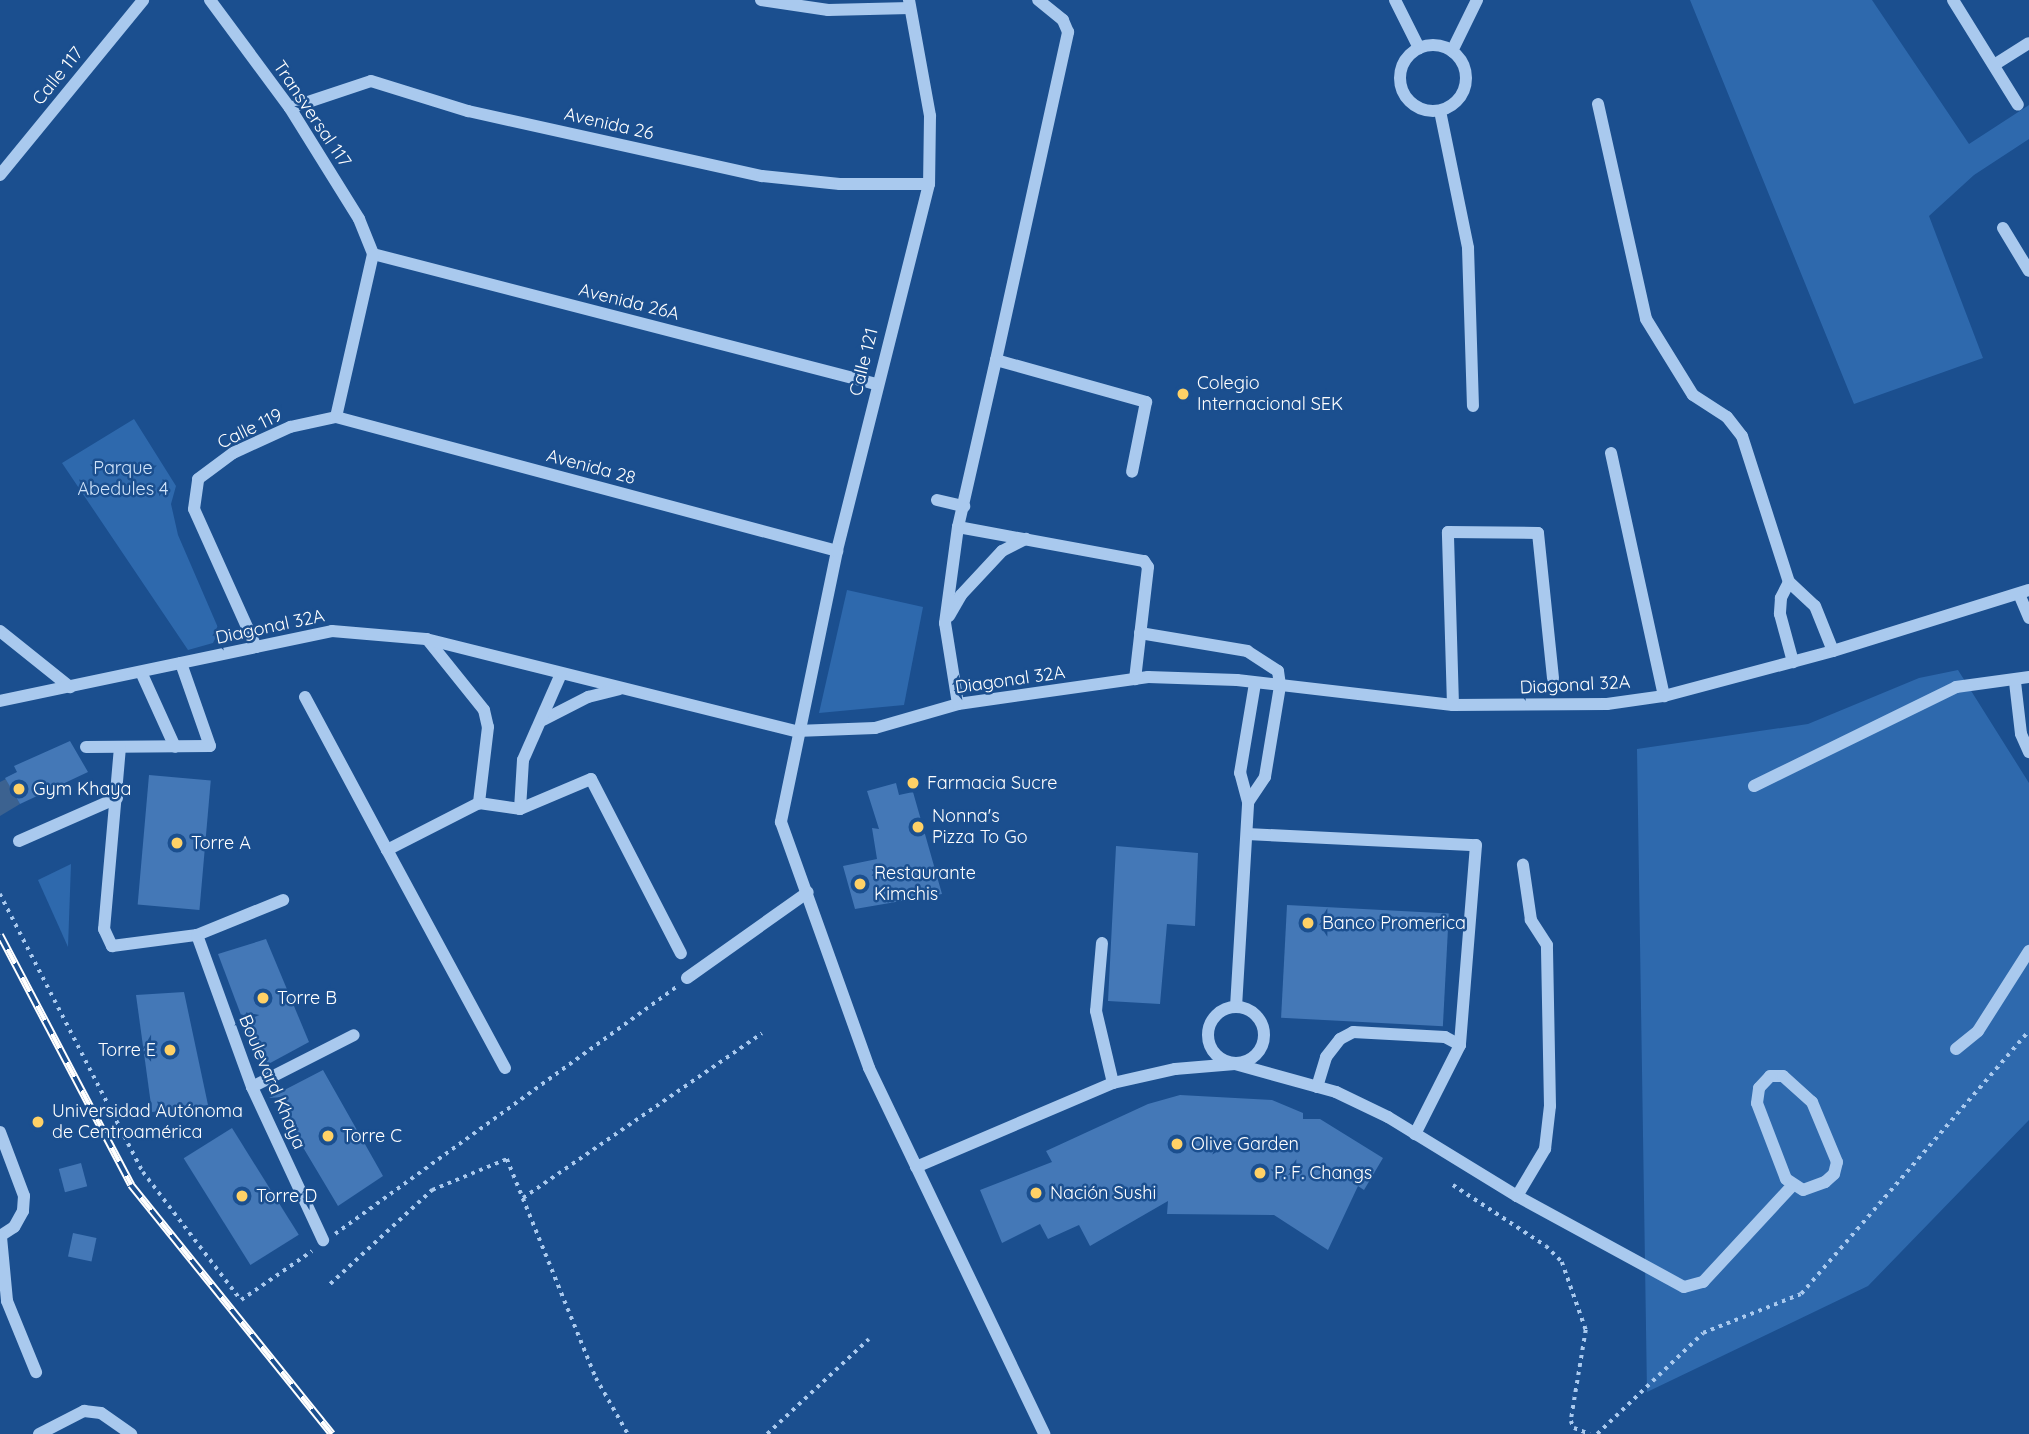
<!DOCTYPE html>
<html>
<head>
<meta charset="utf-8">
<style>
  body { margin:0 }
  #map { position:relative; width:2029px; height:1434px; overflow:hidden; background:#1b4f8f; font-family:Quicksand,sans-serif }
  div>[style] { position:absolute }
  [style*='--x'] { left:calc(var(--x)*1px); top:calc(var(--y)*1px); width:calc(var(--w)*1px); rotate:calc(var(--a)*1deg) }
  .green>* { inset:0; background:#2e69ad }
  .water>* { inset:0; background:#3c6290 }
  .building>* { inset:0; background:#4478b7; transform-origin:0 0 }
  .path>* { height:3.5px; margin-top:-1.75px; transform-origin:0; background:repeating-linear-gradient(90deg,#a9c9ee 0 3.5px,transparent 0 8.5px) }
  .minor>* { height:12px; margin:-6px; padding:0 6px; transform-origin:6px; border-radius:6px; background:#a9c9ee }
  .minor>.ring { margin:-6px; padding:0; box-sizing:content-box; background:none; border:12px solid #a9c9ee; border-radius:50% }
  .rail>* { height:8px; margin-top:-4px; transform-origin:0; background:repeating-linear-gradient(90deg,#1b4f8f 0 16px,#fff 0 32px); box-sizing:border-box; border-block:2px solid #fff }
  .dots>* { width:19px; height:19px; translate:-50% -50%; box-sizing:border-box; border:4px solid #1b4f8f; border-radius:50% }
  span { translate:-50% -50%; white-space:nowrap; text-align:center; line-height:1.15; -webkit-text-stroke:5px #1b4f8f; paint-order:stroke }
  .street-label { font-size:18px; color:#fff }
  .poi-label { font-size:18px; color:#fff }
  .left { translate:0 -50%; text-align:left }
  .right { translate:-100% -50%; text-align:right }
  .park-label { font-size:18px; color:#cfe3fa }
</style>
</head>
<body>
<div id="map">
  <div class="green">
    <i style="clip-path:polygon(1690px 0,1872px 0,1969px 144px,2029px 105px,2029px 139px,1974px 175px,1929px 216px,1983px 358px,1854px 404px)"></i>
    <i style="clip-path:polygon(134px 419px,176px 486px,171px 504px,178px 535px,219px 630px,213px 643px,188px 650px,62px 463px)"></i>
    <i style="clip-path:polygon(847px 590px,923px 607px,904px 705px,819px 713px)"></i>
    <i style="clip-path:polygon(1958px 670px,2029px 783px,2029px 1120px,1868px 1286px,1647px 1392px,1637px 749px,1808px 724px,1919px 678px)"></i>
    <i style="clip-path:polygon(71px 864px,68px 947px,38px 880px)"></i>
  </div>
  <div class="water">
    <i style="clip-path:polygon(6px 779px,20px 804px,0 816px,0 782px)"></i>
  </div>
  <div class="building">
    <i style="clip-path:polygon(70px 741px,88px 772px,20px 804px,5px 778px,17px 772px,14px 766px)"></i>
    <i style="left:149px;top:775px;width:62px;height:130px;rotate:5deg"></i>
    <i style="clip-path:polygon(896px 783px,899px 795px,913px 792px,942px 894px,855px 909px,843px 866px,877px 859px,872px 828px,879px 829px,867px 791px)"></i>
    <i style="clip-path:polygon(1116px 846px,1198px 853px,1195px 926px,1167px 924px,1160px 1004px,1108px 1001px)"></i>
    <i style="left:1287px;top:905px;width:162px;height:113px;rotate:3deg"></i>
    <i style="clip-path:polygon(266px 939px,309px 1042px,261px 1068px,218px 954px)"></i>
    <i style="clip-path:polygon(184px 992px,208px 1105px,152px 1112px,136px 995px)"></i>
    <i style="clip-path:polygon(323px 1070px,383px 1176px,338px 1206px,276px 1102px,283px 1097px,269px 1098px)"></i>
    <i style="clip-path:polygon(1180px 1095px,1272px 1100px,1303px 1113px,1303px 1119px,1320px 1119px,1383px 1158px,1364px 1190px,1358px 1186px,1328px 1250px,1274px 1215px,1167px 1214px,1168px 1201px,1090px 1246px,1079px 1225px,1048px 1239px,1040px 1224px,1002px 1243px,980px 1190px,1052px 1162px,1046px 1151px,1148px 1104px)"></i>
    <i style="left:232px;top:1128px;width:126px;height:57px;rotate:58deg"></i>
    <i style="left:81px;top:1163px;width:24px;height:23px;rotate:75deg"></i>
    <i style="left:73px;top:1233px;width:24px;height:24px;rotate:12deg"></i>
  </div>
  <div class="path">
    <i style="--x:0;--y:894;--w:313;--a:62.8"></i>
    <i style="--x:143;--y:1172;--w:161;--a:52.6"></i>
    <i style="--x:241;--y:1300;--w:86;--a:-34.6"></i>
    <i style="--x:1453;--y:1185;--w:111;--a:33.3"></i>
    <i style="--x:1546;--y:1246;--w:23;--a:45"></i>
    <i style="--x:1562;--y:1262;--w:72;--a:70.6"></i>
    <i style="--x:1586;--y:1330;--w:92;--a:99.4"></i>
    <i style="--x:1571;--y:1421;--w:8;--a:67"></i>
    <i style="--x:1574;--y:1428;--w:17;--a:21"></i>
    <i style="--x:523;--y:1198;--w:290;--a:-34.6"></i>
    <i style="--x:335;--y:1234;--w:422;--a:-35.9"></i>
    <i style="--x:330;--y:1284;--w:139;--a:-42.7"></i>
    <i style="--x:432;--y:1190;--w:81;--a:-22.5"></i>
    <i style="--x:507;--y:1159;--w:236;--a:67.9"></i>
    <i style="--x:596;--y:1378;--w:64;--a:60.3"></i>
    <i style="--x:767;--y:1434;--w:139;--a:-43"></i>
    <i style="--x:1597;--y:1434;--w:146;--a:-43.6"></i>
    <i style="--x:1703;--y:1333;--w:105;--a:-21.7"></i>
    <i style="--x:1801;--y:1294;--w:348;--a:-49.1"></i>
  </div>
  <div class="minor">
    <i style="--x:210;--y:0;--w:134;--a:53.5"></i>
    <i style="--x:290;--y:108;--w:131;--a:58.1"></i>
    <i style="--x:359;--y:219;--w:38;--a:68"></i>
    <i style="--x:761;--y:0;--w:68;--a:8.5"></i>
    <i style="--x:828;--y:10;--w:82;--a:-1.4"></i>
    <i style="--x:909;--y:0;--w:118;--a:79.7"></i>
    <i style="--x:930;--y:116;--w:68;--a:90.8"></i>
    <i style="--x:929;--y:184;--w:378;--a:104.1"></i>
    <i style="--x:837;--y:551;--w:277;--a:101.7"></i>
    <i style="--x:781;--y:822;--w:261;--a:70.3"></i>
    <i style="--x:869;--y:1068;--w:406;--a:64.4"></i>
    <i style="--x:1395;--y:0;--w:54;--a:63.4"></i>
    <i style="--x:1953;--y:0;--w:123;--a:58.2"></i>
    <i class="ring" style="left:1400px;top:45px;width:54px;height:54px"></i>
    <i style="--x:1452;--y:51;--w:57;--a:-63.9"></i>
    <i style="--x:1994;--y:65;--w:41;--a:-32.2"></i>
    <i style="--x:1598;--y:104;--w:220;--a:77.4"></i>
    <i style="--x:1646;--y:319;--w:89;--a:58.3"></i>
    <i style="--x:1693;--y:395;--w:40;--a:32.9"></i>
    <i style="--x:1727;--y:417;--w:24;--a:52"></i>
    <i style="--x:1742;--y:436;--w:153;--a:72.2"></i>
    <i style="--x:1789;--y:582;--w:35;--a:43"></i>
    <i style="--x:1815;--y:606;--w:48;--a:68.2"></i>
    <i style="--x:290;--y:108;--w:85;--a:-18.4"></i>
    <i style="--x:371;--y:81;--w:102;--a:17.2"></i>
    <i style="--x:468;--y:111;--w:301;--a:12.5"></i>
    <i style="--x:762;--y:176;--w:78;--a:5.9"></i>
    <i style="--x:840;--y:184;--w:89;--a:0"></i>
    <i style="--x:1440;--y:111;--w:140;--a:78.4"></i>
    <i style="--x:1468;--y:248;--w:158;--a:88.2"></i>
    <i style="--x:0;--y:175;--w:226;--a:-50.7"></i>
    <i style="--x:2003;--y:228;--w:50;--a:58.8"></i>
    <i style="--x:373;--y:254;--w:520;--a:14.49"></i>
    <i style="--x:996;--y:360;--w:336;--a:-77.6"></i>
    <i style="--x:1068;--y:32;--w:13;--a:-113"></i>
    <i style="--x:1063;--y:20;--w:32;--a:-141"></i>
    <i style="--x:336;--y:417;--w:519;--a:14.97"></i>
    <i style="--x:1611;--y:453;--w:249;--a:77.7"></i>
    <i style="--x:937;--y:500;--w:28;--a:13"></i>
    <i style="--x:958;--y:527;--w:189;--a:10.4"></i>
    <i style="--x:1144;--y:561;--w:7;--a:56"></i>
    <i style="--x:1148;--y:567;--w:113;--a:96.6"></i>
    <i style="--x:1789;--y:582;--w:18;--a:117"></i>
    <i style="--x:1781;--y:598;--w:16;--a:94"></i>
    <i style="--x:1780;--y:614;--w:50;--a:74.8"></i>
    <i style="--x:2019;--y:594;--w:26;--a:67"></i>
    <i style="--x:949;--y:616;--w:24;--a:-60"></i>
    <i style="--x:961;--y:595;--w:60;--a:-47"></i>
    <i style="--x:1002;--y:551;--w:27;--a:-27"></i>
    <i style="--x:0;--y:631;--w:90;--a:38.7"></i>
    <i style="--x:1140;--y:633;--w:109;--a:9.5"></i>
    <i style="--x:1247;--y:651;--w:37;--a:33"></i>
    <i style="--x:1278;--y:671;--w:15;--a:82"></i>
    <i style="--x:1280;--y:686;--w:92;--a:99.4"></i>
    <i style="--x:1265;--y:777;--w:30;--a:124"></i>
    <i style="--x:427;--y:639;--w:91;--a:51.2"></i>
    <i style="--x:484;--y:710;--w:17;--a:77"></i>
    <i style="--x:488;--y:727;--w:77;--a:96.8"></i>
    <i style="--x:256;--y:647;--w:151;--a:-114.2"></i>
    <i style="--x:194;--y:509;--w:30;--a:-82"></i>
    <i style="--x:198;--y:479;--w:44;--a:-36.6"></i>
    <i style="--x:233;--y:453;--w:63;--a:-24.5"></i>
    <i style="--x:290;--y:427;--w:47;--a:-12.3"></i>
    <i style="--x:336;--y:417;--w:167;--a:-77.2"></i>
    <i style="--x:141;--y:672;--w:82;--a:65.6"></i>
    <i style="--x:2015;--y:682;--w:52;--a:83.4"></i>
    <i style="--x:2021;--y:734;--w:20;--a:66"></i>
    <i style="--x:305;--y:697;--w:174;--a:61.8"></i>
    <i style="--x:0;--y:701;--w:339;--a:-11.9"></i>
    <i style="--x:332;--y:631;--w:94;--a:4.9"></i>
    <i style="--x:426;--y:639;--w:381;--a:14"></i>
    <i style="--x:796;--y:731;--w:79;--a:-2.2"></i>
    <i style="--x:875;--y:728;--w:86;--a:-16.1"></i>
    <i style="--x:958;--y:704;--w:192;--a:-8.1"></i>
    <i style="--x:1148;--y:677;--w:89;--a:1.9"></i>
    <i style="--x:1237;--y:680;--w:217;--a:6.6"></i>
    <i style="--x:1453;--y:705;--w:154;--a:-0.4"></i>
    <i style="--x:1607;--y:704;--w:58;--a:-8"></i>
    <i style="--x:1664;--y:696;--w:175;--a:-14.9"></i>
    <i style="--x:1833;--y:651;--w:205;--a:-17.3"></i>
    <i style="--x:958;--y:704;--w:82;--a:-99.1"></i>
    <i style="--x:945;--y:623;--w:97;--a:-82.3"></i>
    <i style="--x:958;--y:527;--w:171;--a:-77.2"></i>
    <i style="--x:996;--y:360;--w:156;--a:15.6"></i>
    <i style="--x:1146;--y:402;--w:71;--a:101.3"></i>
    <i style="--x:1453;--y:705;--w:173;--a:-91.7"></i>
    <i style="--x:1448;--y:532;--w:90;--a:0.6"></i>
    <i style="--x:1538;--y:533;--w:146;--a:84.1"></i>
    <i style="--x:543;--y:720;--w:51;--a:-27.1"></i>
    <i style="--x:588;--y:697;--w:32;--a:-14"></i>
    <i style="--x:86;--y:747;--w:124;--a:-0.5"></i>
    <i style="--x:210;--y:746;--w:88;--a:-109.3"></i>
    <i style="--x:120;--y:747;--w:183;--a:95"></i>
    <i style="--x:104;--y:929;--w:19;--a:65"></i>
    <i style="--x:112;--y:946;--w:86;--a:-7.4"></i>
    <i style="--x:197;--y:935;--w:93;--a:-22.1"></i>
    <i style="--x:1754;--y:786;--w:225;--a:-26.1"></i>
    <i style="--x:1956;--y:687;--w:74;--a:-7.8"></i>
    <i style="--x:520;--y:809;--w:49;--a:-86.5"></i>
    <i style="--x:523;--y:760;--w:94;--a:-66.2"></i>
    <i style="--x:1247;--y:834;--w:229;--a:2.8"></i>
    <i style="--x:1476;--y:845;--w:201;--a:94.6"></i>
    <i style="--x:19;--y:841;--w:107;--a:-23.7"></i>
    <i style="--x:197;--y:935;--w:162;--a:70.1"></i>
    <i style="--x:252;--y:1087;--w:169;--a:65.1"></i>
    <i style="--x:1102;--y:943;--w:68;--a:95"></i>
    <i style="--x:1096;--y:1011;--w:74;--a:76.7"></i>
    <i style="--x:687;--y:978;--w:148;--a:-35.4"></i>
    <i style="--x:1236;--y:1007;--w:205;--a:-86.6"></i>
    <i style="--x:1248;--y:802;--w:30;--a:-105"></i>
    <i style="--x:1240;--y:773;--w:91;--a:-80.5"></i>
    <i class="ring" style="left:1208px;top:1007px;width:44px;height:44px"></i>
    <i style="--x:1956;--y:1049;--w:28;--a:-39"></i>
    <i style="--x:1978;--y:1031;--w:95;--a:-57.5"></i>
    <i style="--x:505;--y:1068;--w:248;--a:-118.4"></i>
    <i style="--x:387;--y:850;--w:103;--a:-27.1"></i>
    <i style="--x:479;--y:803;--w:41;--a:8.3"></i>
    <i style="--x:520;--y:809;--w:77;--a:-22.9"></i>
    <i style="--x:591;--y:779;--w:196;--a:62.7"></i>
    <i style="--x:1770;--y:1076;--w:13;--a:0"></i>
    <i style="--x:1783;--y:1076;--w:39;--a:42"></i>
    <i style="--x:1812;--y:1102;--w:65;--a:67.4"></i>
    <i style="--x:1837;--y:1162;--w:12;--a:104"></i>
    <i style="--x:1834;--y:1174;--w:12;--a:138"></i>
    <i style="--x:1825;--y:1182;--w:23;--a:160"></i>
    <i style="--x:1803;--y:1190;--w:20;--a:-147"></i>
    <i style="--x:1786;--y:1179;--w:81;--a:-110.9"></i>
    <i style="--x:1757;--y:1103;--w:15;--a:-82"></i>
    <i style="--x:1759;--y:1088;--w:16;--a:-47"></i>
    <i style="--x:252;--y:1087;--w:114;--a:-27"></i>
    <i style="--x:1317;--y:1087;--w:31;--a:-73"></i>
    <i style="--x:1326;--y:1057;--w:23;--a:-52"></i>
    <i style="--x:1340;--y:1039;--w:15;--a:-28"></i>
    <i style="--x:1353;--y:1032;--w:92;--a:3.1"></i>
    <i style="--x:1445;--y:1037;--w:17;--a:28"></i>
    <i style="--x:1460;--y:1045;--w:100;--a:116.8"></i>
    <i style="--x:0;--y:1132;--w:68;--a:69.4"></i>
    <i style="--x:24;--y:1196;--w:15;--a:94"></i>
    <i style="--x:23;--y:1211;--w:18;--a:119"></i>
    <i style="--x:14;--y:1227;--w:17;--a:147"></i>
    <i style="--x:916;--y:1167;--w:214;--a:-23.1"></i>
    <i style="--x:1113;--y:1083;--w:64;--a:-12.7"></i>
    <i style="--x:1175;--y:1069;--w:60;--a:-4.8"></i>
    <i style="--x:1235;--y:1064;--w:105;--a:15.5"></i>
    <i style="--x:1336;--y:1092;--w:58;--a:25.7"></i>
    <i style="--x:1388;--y:1117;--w:151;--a:31.5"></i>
    <i style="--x:1517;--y:1196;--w:190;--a:28.6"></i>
    <i style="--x:1684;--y:1287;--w:20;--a:-15"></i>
    <i style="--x:1703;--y:1282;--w:131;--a:-47.2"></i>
    <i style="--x:1517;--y:1196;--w:55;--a:-59.2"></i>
    <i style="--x:1545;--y:1149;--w:43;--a:-83.4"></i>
    <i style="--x:1550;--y:1106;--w:161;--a:-91.1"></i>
    <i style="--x:1547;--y:945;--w:30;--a:-123"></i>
    <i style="--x:1531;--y:920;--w:56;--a:-98.3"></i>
    <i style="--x:1;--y:1237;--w:64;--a:84.6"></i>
    <i style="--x:7;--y:1301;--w:77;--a:67.8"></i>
    <i style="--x:39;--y:1434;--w:51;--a:-27.1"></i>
    <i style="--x:84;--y:1411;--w:17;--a:7"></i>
    <i style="--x:101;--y:1413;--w:37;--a:35"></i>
  </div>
  <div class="rail">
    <i style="--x:0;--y:935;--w:282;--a:62.3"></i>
    <i style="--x:131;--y:1185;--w:320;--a:51.1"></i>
  </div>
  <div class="dots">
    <i style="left:1183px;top:394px;background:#ffd166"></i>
    <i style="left:913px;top:783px;background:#ffd166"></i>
    <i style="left:19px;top:789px;background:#ffd166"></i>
    <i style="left:918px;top:827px;background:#ffd166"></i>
    <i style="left:177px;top:843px;background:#ffd166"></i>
    <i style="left:860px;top:884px;background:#ffd166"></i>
    <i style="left:1308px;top:923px;background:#ffd166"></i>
    <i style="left:263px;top:998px;background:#ffd166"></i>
    <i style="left:170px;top:1050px;background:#ffd166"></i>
    <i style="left:38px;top:1122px;background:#ffd166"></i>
    <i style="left:328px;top:1136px;background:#ffd166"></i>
    <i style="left:1177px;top:1144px;background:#ffd166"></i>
    <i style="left:1260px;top:1173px;background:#ffd166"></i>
    <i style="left:1036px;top:1193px;background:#ffd166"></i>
    <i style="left:242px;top:1196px;background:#ffd166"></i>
  </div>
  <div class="street-label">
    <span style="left:58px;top:76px;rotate:-51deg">Calle 117</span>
    <span style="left:312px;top:114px;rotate:56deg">Transversal 117</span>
    <span style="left:609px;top:124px;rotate:13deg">Avenida 26</span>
    <span style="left:629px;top:302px;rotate:14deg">Avenida 26A</span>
    <span style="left:864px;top:362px;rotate:-76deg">Calle 121</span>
    <span style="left:250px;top:429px;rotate:-26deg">Calle 119</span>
    <span style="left:591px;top:467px;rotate:15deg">Avenida 28</span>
    <span style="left:270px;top:627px;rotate:-12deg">Diagonal 32A</span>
    <span style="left:1010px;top:680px;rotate:-8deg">Diagonal 32A</span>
    <span style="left:1575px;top:685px;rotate:-3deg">Diagonal 32A</span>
    <span style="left:272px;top:1082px;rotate:67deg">Boulevard Khaya</span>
  </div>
  <div class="poi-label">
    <span class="left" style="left:1197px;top:394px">Colegio<br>Internacional SEK</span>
    <span class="left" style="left:927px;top:783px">Farmacia Sucre</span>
    <span class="left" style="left:33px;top:789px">Gym Khaya</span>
    <span class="left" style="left:932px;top:827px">Nonna's<br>Pizza To Go</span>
    <span class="left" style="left:191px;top:843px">Torre A</span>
    <span class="left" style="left:874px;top:884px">Restaurante<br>Kimchis</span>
    <span class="left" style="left:1322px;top:923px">Banco Promerica</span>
    <span class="left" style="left:277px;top:998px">Torre B</span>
    <span class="right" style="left:156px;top:1050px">Torre E</span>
    <span class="left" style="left:52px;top:1122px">Universidad Autónoma<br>de Centroamérica</span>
    <span class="left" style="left:342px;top:1136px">Torre C</span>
    <span class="left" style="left:1191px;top:1144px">Olive Garden</span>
    <span class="left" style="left:1274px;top:1173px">P. F. Changs</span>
    <span class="left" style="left:1050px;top:1193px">Nación Sushi</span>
    <span class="left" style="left:256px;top:1196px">Torre D</span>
  </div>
  <div class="park-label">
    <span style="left:123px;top:479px">Parque<br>Abedules 4</span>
  </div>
</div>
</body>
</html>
